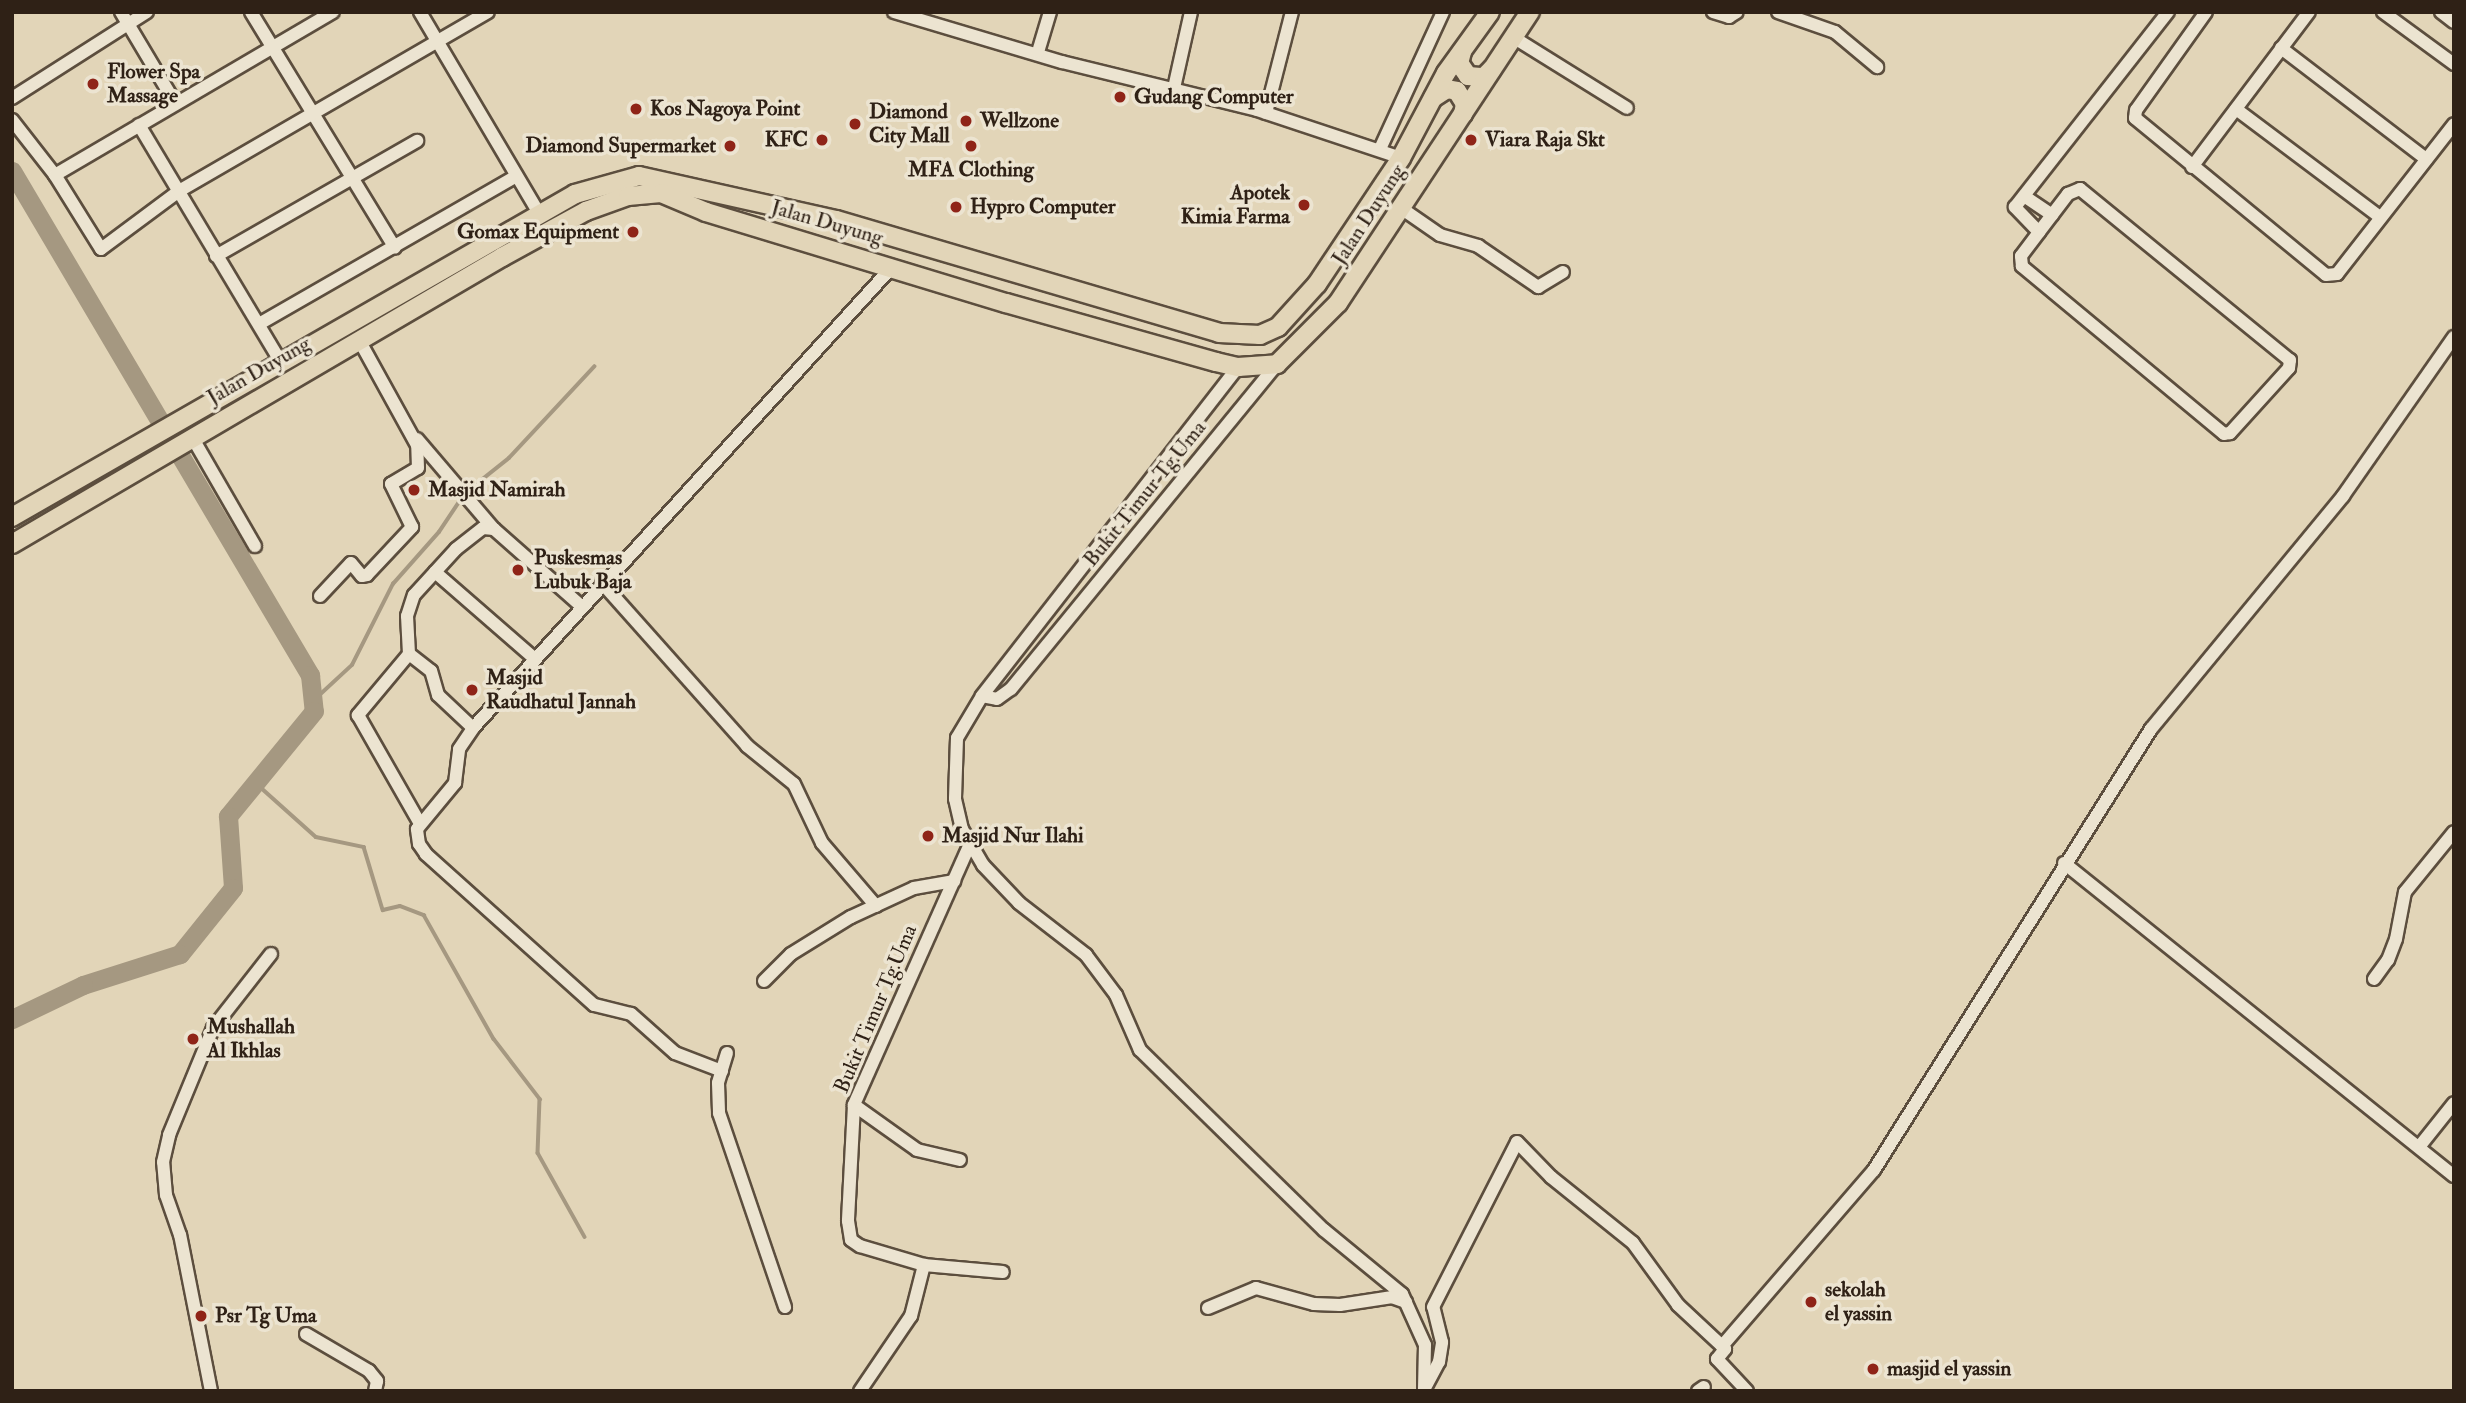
<!DOCTYPE html>
<html>
<head>
<meta charset="utf-8">
<style>
  body { margin:0 }
  #map { position:relative; width:2466px; height:1403px; overflow:hidden; background:#e2d5b8; font-family:"IM FELL Double Pica",serif }
  div>[style] { position:absolute }
  [style*='--x'] { left:calc(var(--x)*1px); top:calc(var(--y)*1px); width:calc(var(--w)*1px); rotate:calc(var(--a)*1deg) }
  .stream>* { height:3.5px; margin:-1.75px; padding:0 1.75px; transform-origin:1.75px; border-radius:1.75px; background:#a59881 }
  .river>* { height:19px; margin:-9.5px; padding:0 9.5px; transform-origin:9.5px; border-radius:9.5px; background:#a59881 }
  .roads { filter:drop-shadow(2px 0 #5c4e3e) drop-shadow(-2px 0 #5c4e3e) drop-shadow(0 2px #5c4e3e) drop-shadow(0 -2px #5c4e3e) }
  .minor>* { height:12px; margin:-6px; padding:0 6px; transform-origin:6px; border-radius:6px; background:#ece4d1 }
  .highway>* { height:18px; margin:-9px; padding:0 9px; transform-origin:9px; border-radius:9px; background:#e2d5b8 }
  .dots>* { width:19px; height:19px; translate:-50% -50%; box-sizing:border-box; border:4px solid #ece4d1; border-radius:50% }
  span { translate:-50% -50%; white-space:nowrap; text-align:center; line-height:1.15; -webkit-text-stroke:7px #ece4d1; paint-order:stroke }
  .poi-label { font-size:21px; color:#2f2116; font-weight:700 }
  .left { translate:0 -50%; text-align:left }
  .right { translate:-100% -50%; text-align:right }
  .street-label { font-size:21px; color:#2f2116 }
  .frame { position:absolute; inset:0; border:14px solid #2f2116; pointer-events:none }
</style>
</head>
<body>
<div id="map">
  <div class="stream">
    <i style="--x:313;--y:701;--w:53;--a:-42.7"></i>
    <i style="--x:352;--y:665;--w:91;--a:-63.2"></i>
    <i style="--x:393;--y:584;--w:69;--a:-48.5"></i>
    <i style="--x:439;--y:532;--w:47;--a:-56.3"></i>
    <i style="--x:465;--y:493;--w:56;--a:-38.5"></i>
    <i style="--x:509;--y:458;--w:125;--a:-47"></i>
    <i style="--x:257;--y:784;--w:79;--a:41.9"></i>
    <i style="--x:316;--y:837;--w:49;--a:11.8"></i>
    <i style="--x:364;--y:847;--w:66;--a:73.2"></i>
    <i style="--x:383;--y:910;--w:17;--a:-13"></i>
    <i style="--x:400;--y:906;--w:26;--a:21"></i>
    <i style="--x:424;--y:915;--w:142;--a:60.6"></i>
    <i style="--x:494;--y:1039;--w:76;--a:52.5"></i>
    <i style="--x:540;--y:1099;--w:54;--a:92.1"></i>
    <i style="--x:538;--y:1153;--w:96;--a:60.8"></i>
  </div>
  <div class="river">
    <i style="--x:12;--y:171;--w:586;--a:59.41"></i>
    <i style="--x:310;--y:675;--w:36;--a:84"></i>
    <i style="--x:314;--y:711;--w:136;--a:129.3"></i>
    <i style="--x:228;--y:816;--w:72;--a:86"></i>
    <i style="--x:233;--y:888;--w:85;--a:128.8"></i>
    <i style="--x:180;--y:954;--w:102;--a:162.3"></i>
    <i style="--x:83;--y:985;--w:79;--a:154.4"></i>
  </div>
  <div class="roads">
    <div class="minor">
      <i style="--x:121;--y:12;--w:104;--a:59.2"></i>
      <i style="--x:251;--y:12;--w:276;--a:58.6"></i>
      <i style="--x:420;--y:12;--w:236;--a:59.4"></i>
      <i style="--x:894;--y:12;--w:175;--a:16.6"></i>
      <i style="--x:1062;--y:62;--w:201;--a:13.8"></i>
      <i style="--x:1257;--y:110;--w:152;--a:18.4"></i>
      <i style="--x:1713;--y:12;--w:17;--a:17"></i>
      <i style="--x:1729;--y:17;--w:9;--a:-32"></i>
      <i style="--x:1778;--y:12;--w:60;--a:19.3"></i>
      <i style="--x:1835;--y:32;--w:55;--a:39.8"></i>
      <i style="--x:2206;--y:12;--w:120;--a:125.5"></i>
      <i style="--x:2136;--y:110;--w:8;--a:97"></i>
      <i style="--x:2135;--y:118;--w:247;--a:39.4"></i>
      <i style="--x:2326;--y:275;--w:11;--a:-5"></i>
      <i style="--x:2337;--y:274;--w:190;--a:-52"></i>
      <i style="--x:2383;--y:12;--w:88;--a:36.2"></i>
      <i style="--x:2441;--y:12;--w:16;--a:38"></i>
      <i style="--x:1513;--y:37;--w:134;--a:31.9"></i>
      <i style="--x:2281;--y:48;--w:183;--a:37.4"></i>
      <i style="--x:1038;--y:52;--w:42;--a:-73.3"></i>
      <i style="--x:1174;--y:88;--w:78;--a:-77.4"></i>
      <i style="--x:12;--y:98;--w:160;--a:-32.5"></i>
      <i style="--x:2236;--y:109;--w:180;--a:36.9"></i>
      <i style="--x:1266;--y:113;--w:104;--a:-75.6"></i>
      <i style="--x:12;--y:120;--w:70;--a:52"></i>
      <i style="--x:55;--y:175;--w:87;--a:58.1"></i>
      <i style="--x:101;--y:249;--w:97;--a:-36.6"></i>
      <i style="--x:179;--y:191;--w:357;--a:-30.1"></i>
      <i style="--x:139;--y:125;--w:276;--a:59.1"></i>
      <i style="--x:1380;--y:149;--w:151;--a:-65.3"></i>
      <i style="--x:2192;--y:167;--w:194;--a:-53"></i>
      <i style="--x:55;--y:175;--w:322;--a:-30.4"></i>
      <i style="--x:2080;--y:189;--w:271;--a:39.2"></i>
      <i style="--x:2290;--y:360;--w:8;--a:97"></i>
      <i style="--x:2289;--y:368;--w:88;--a:132.2"></i>
      <i style="--x:2230;--y:433;--w:6;--a:171"></i>
      <i style="--x:2224;--y:434;--w:263;--a:-140.3"></i>
      <i style="--x:2022;--y:266;--w:10;--a:-96"></i>
      <i style="--x:2021;--y:256;--w:30;--a:-53"></i>
      <i style="--x:2039;--y:232;--w:48;--a:-52.7"></i>
      <i style="--x:2068;--y:194;--w:13;--a:-23"></i>
      <i style="--x:2024;--y:196;--w:34;--a:34"></i>
      <i style="--x:1401;--y:208;--w:47;--a:34.7"></i>
      <i style="--x:1440;--y:235;--w:40;--a:16"></i>
      <i style="--x:1478;--y:246;--w:73;--a:34.3"></i>
      <i style="--x:1538;--y:287;--w:29;--a:-31"></i>
      <i style="--x:2039;--y:232;--w:35;--a:-134"></i>
      <i style="--x:2015;--y:207;--w:248;--a:-51.9"></i>
      <i style="--x:216;--y:256;--w:232;--a:-29.8"></i>
      <i style="--x:259;--y:324;--w:297;--a:-29.9"></i>
      <i style="--x:1238;--y:367;--w:417;--a:127.9"></i>
      <i style="--x:982;--y:696;--w:49;--a:120.8"></i>
      <i style="--x:957;--y:738;--w:61;--a:91.9"></i>
      <i style="--x:955;--y:799;--w:31;--a:77"></i>
      <i style="--x:962;--y:829;--w:42;--a:59.7"></i>
      <i style="--x:983;--y:865;--w:52;--a:46.5"></i>
      <i style="--x:1019;--y:903;--w:85;--a:37.8"></i>
      <i style="--x:1086;--y:955;--w:50;--a:53.1"></i>
      <i style="--x:1116;--y:995;--w:60;--a:66.4"></i>
      <i style="--x:1140;--y:1050;--w:257;--a:44.4"></i>
      <i style="--x:1324;--y:1230;--w:101;--a:39.4"></i>
      <i style="--x:1402;--y:1294;--w:56;--a:65.7"></i>
      <i style="--x:1425;--y:1345;--w:45;--a:91.3"></i>
      <i style="--x:192;--y:437;--w:126;--a:60"></i>
      <i style="--x:417;--y:439;--w:118;--a:49.5"></i>
      <i style="--x:494;--y:529;--w:116;--a:41.5"></i>
      <i style="--x:435;--y:572;--w:131;--a:41"></i>
      <i style="--x:602;--y:583;--w:218;--a:48.3"></i>
      <i style="--x:747;--y:746;--w:60;--a:39"></i>
      <i style="--x:794;--y:784;--w:65;--a:64.6"></i>
      <i style="--x:822;--y:843;--w:83;--a:49.4"></i>
      <i style="--x:320;--y:596;--w:45;--a:-46.8"></i>
      <i style="--x:351;--y:563;--w:17;--a:50"></i>
      <i style="--x:362;--y:576;--w:5;--a:-11"></i>
      <i style="--x:367;--y:575;--w:66;--a:-46.8"></i>
      <i style="--x:412;--y:527;--w:48;--a:-116"></i>
      <i style="--x:391;--y:484;--w:31;--a:-31"></i>
      <i style="--x:418;--y:468;--w:23;--a:-92"></i>
      <i style="--x:417;--y:445;--w:120;--a:-118.9"></i>
      <i style="--x:409;--y:654;--w:80;--a:129.9"></i>
      <i style="--x:358;--y:715;--w:123;--a:60.3"></i>
      <i style="--x:982;--y:696;--w:15;--a:11"></i>
      <i style="--x:997;--y:699;--w:17;--a:-36"></i>
      <i style="--x:1011;--y:689;--w:420;--a:-50.7"></i>
      <i style="--x:473;--y:728;--w:48;--a:-136.7"></i>
      <i style="--x:438;--y:695;--w:25;--a:-106"></i>
      <i style="--x:431;--y:671;--w:28;--a:-142"></i>
      <i style="--x:409;--y:654;--w:38;--a:-93"></i>
      <i style="--x:407;--y:616;--w:22;--a:-72"></i>
      <i style="--x:414;--y:595;--w:62;--a:-47.6"></i>
      <i style="--x:456;--y:549;--w:34;--a:-38"></i>
      <i style="--x:483;--y:528;--w:11;--a:5"></i>
      <i style="--x:970;--y:844;--w:286;--a:114"></i>
      <i style="--x:854;--y:1105;--w:116;--a:93"></i>
      <i style="--x:848;--y:1221;--w:19;--a:81"></i>
      <i style="--x:851;--y:1240;--w:11;--a:34"></i>
      <i style="--x:860;--y:1246;--w:67;--a:16.5"></i>
      <i style="--x:924;--y:1265;--w:79;--a:5.1"></i>
      <i style="--x:2064;--y:863;--w:500;--a:38.75"></i>
      <i style="--x:2374;--y:979;--w:24;--a:-54"></i>
      <i style="--x:2388;--y:960;--w:22;--a:-69"></i>
      <i style="--x:2396;--y:939;--w:48;--a:-79.2"></i>
      <i style="--x:2405;--y:892;--w:77;--a:-50.8"></i>
      <i style="--x:764;--y:981;--w:38;--a:-45"></i>
      <i style="--x:791;--y:954;--w:70;--a:-31.7"></i>
      <i style="--x:851;--y:917;--w:69;--a:-24.7"></i>
      <i style="--x:914;--y:888;--w:41;--a:-9.9"></i>
      <i style="--x:727;--y:1053;--w:31;--a:107"></i>
      <i style="--x:718;--y:1083;--w:30;--a:88"></i>
      <i style="--x:719;--y:1113;--w:205;--a:71.2"></i>
      <i style="--x:722;--y:1071;--w:50;--a:-159"></i>
      <i style="--x:675;--y:1053;--w:59;--a:-138.4"></i>
      <i style="--x:631;--y:1014;--w:38;--a:-166"></i>
      <i style="--x:594;--y:1005;--w:226;--a:-138.1"></i>
      <i style="--x:426;--y:854;--w:12;--a:-125"></i>
      <i style="--x:419;--y:844;--w:15;--a:-98"></i>
      <i style="--x:417;--y:829;--w:60;--a:-50.4"></i>
      <i style="--x:455;--y:783;--w:34;--a:-83"></i>
      <i style="--x:459;--y:749;--w:25;--a:-56"></i>
      <i style="--x:473;--y:728;--w:624;--a:-47.73"></i>
      <i style="--x:854;--y:1105;--w:77;--a:35.5"></i>
      <i style="--x:917;--y:1150;--w:44;--a:13.1"></i>
      <i style="--x:2419;--y:1147;--w:56;--a:-51.5"></i>
      <i style="--x:1208;--y:1308;--w:52;--a:-22.6"></i>
      <i style="--x:1256;--y:1288;--w:60;--a:15.4"></i>
      <i style="--x:1314;--y:1304;--w:26;--a:2"></i>
      <i style="--x:1340;--y:1305;--w:53;--a:-8.7"></i>
      <i style="--x:1392;--y:1297;--w:15;--a:20"></i>
      <i style="--x:306;--y:1334;--w:73;--a:30.4"></i>
      <i style="--x:369;--y:1371;--w:13;--a:51"></i>
      <i style="--x:377;--y:1381;--w:10;--a:101"></i>
      <i style="--x:1425;--y:1388;--w:30;--a:-62"></i>
      <i style="--x:1439;--y:1362;--w:20;--a:-81"></i>
      <i style="--x:1442;--y:1342;--w:36;--a:-104"></i>
      <i style="--x:1433;--y:1307;--w:185;--a:-63"></i>
      <i style="--x:1517;--y:1142;--w:49;--a:45.8"></i>
      <i style="--x:1551;--y:1177;--w:105;--a:38.8"></i>
      <i style="--x:1633;--y:1243;--w:77;--a:54"></i>
      <i style="--x:1678;--y:1305;--w:60;--a:43"></i>
      <i style="--x:211;--y:1391;--w:159;--a:-101.2"></i>
      <i style="--x:180;--y:1235;--w:42;--a:-109.3"></i>
      <i style="--x:166;--y:1195;--w:33;--a:-95"></i>
      <i style="--x:163;--y:1162;--w:28;--a:-77"></i>
      <i style="--x:169;--y:1135;--w:116;--a:-67.6"></i>
      <i style="--x:213;--y:1028;--w:94;--a:-51.9"></i>
      <i style="--x:860;--y:1391;--w:91;--a:-55.8"></i>
      <i style="--x:911;--y:1316;--w:53;--a:-75.7"></i>
      <i style="--x:1698;--y:1391;--w:7;--a:-34"></i>
      <i style="--x:1747;--y:1391;--w:44;--a:-133.2"></i>
      <i style="--x:1717;--y:1359;--w:13;--a:-51"></i>
      <i style="--x:1725;--y:1349;--w:4;--a:-135"></i>
      <i style="--x:1722;--y:1346;--w:233;--a:-49.2"></i>
      <i style="--x:1874;--y:1170;--w:521;--a:-57.87"></i>
      <i style="--x:2151;--y:729;--w:302;--a:-50.5"></i>
      <i style="--x:2343;--y:496;--w:194;--a:-55.1"></i>
    </div>
    <div class="highway">
      <i style="--x:1462;--y:52;--w:11;--a:105"></i>
      <i style="--x:1459;--y:63;--w:16;--a:55"></i>
      <i style="--x:1468;--y:76;--w:16;--a:4"></i>
      <i style="--x:1484;--y:77;--w:11;--a:-45"></i>
      <i style="--x:1433;--y:98;--w:17;--a:-33"></i>
      <i style="--x:1447;--y:89;--w:10;--a:11"></i>
      <i style="--x:1457;--y:91;--w:15;--a:58"></i>
      <i style="--x:1465;--y:104;--w:10;--a:101"></i>
      <i style="--x:12;--y:517;--w:649;--a:-29.84"></i>
      <i style="--x:575;--y:194;--w:66;--a:-15.7"></i>
      <i style="--x:639;--y:176;--w:202;--a:12.6"></i>
      <i style="--x:836;--y:220;--w:399;--a:16.4"></i>
      <i style="--x:1219;--y:333;--w:41;--a:2.8"></i>
      <i style="--x:1260;--y:335;--w:20;--a:-24"></i>
      <i style="--x:1278;--y:327;--w:58;--a:-47.8"></i>
      <i style="--x:1317;--y:284;--w:151;--a:-56.3"></i>
      <i style="--x:1401;--y:158;--w:96;--a:-62.1"></i>
      <i style="--x:1446;--y:73;--w:75;--a:-54.2"></i>
      <i style="--x:12;--y:544;--w:568;--a:-30.36"></i>
      <i style="--x:502;--y:257;--w:96;--a:-28.7"></i>
      <i style="--x:586;--y:211;--w:45;--a:-19.7"></i>
      <i style="--x:628;--y:196;--w:33;--a:-5"></i>
      <i style="--x:661;--y:193;--w:49;--a:22.9"></i>
      <i style="--x:706;--y:212;--w:313;--a:16.9"></i>
      <i style="--x:1006;--y:303;--w:218;--a:15.7"></i>
      <i style="--x:1216;--y:362;--w:23;--a:13"></i>
      <i style="--x:1238;--y:367;--w:39;--a:-4"></i>
      <i style="--x:1277;--y:364;--w:86;--a:-45"></i>
      <i style="--x:1338;--y:303;--w:349;--a:-56.6"></i>
    </div>
  </div>
  <div class="dots">
    <i style="left:93px;top:84px;background:#8f2418"></i>
    <i style="left:1120px;top:97px;background:#8f2418"></i>
    <i style="left:636px;top:109px;background:#8f2418"></i>
    <i style="left:966px;top:121px;background:#8f2418"></i>
    <i style="left:855px;top:124px;background:#8f2418"></i>
    <i style="left:822px;top:140px;background:#8f2418"></i>
    <i style="left:1471px;top:140px;background:#8f2418"></i>
    <i style="left:730px;top:146px;background:#8f2418"></i>
    <i style="left:971px;top:146px;background:#8f2418"></i>
    <i style="left:1304px;top:205px;background:#8f2418"></i>
    <i style="left:956px;top:207px;background:#8f2418"></i>
    <i style="left:633px;top:232px;background:#8f2418"></i>
    <i style="left:414px;top:490px;background:#8f2418"></i>
    <i style="left:518px;top:570px;background:#8f2418"></i>
    <i style="left:472px;top:690px;background:#8f2418"></i>
    <i style="left:928px;top:836px;background:#8f2418"></i>
    <i style="left:193px;top:1039px;background:#8f2418"></i>
    <i style="left:1811px;top:1302px;background:#8f2418"></i>
    <i style="left:201px;top:1316px;background:#8f2418"></i>
    <i style="left:1873px;top:1369px;background:#8f2418"></i>
  </div>
  <div class="poi-label">
    <span class="left" style="left:107px;top:84px">Flower Spa<br>Massage</span>
    <span class="left" style="left:1134px;top:97px">Gudang Computer</span>
    <span class="left" style="left:650px;top:109px">Kos Nagoya Point</span>
    <span class="left" style="left:869px;top:124px">Diamond<br>City Mall</span>
    <span class="left" style="left:980px;top:121px">Wellzone</span>
    <span class="right" style="left:808px;top:140px">KFC</span>
    <span class="left" style="left:1485px;top:140px">Viara Raja Skt</span>
    <span class="right" style="left:716px;top:146px">Diamond Supermarket</span>
    <span style="left:971px;top:170px">MFA Clothing</span>
    <span class="right" style="left:1290px;top:205px">Apotek<br>Kimia Farma</span>
    <span class="left" style="left:970px;top:207px">Hypro Computer</span>
    <span class="right" style="left:619px;top:232px">Gomax Equipment</span>
    <span class="left" style="left:428px;top:490px">Masjid Namirah</span>
    <span class="left" style="left:534px;top:570px">Puskesmas<br>Lubuk Baja</span>
    <span class="left" style="left:486px;top:690px">Masjid<br>Raudhatul Jannah</span>
    <span class="left" style="left:942px;top:836px">Masjid Nur Ilahi</span>
    <span class="left" style="left:207px;top:1039px">Mushallah<br>Al Ikhlas</span>
    <span class="left" style="left:1825px;top:1302px">sekolah<br>el yassin</span>
    <span class="left" style="left:215px;top:1316px">Psr Tg Uma</span>
    <span class="left" style="left:1887px;top:1369px">masjid el yassin</span>
  </div>
  <div class="street-label">
    <span style="left:1369px;top:215px;rotate:-57deg">Jalan Duyung</span>
    <span style="left:827px;top:223px;rotate:16deg">Jalan Duyung</span>
    <span style="left:259px;top:371px;rotate:-30deg">Jalan Duyung</span>
    <span style="left:1145px;top:494px;rotate:-51deg">Bukit Timur Tg.Uma</span>
    <span style="left:876px;top:1009px;rotate:-67deg">Bukit Timur Tg.Uma</span>
  </div>
  <div class="frame"></div>
</div>
</body>
</html>
